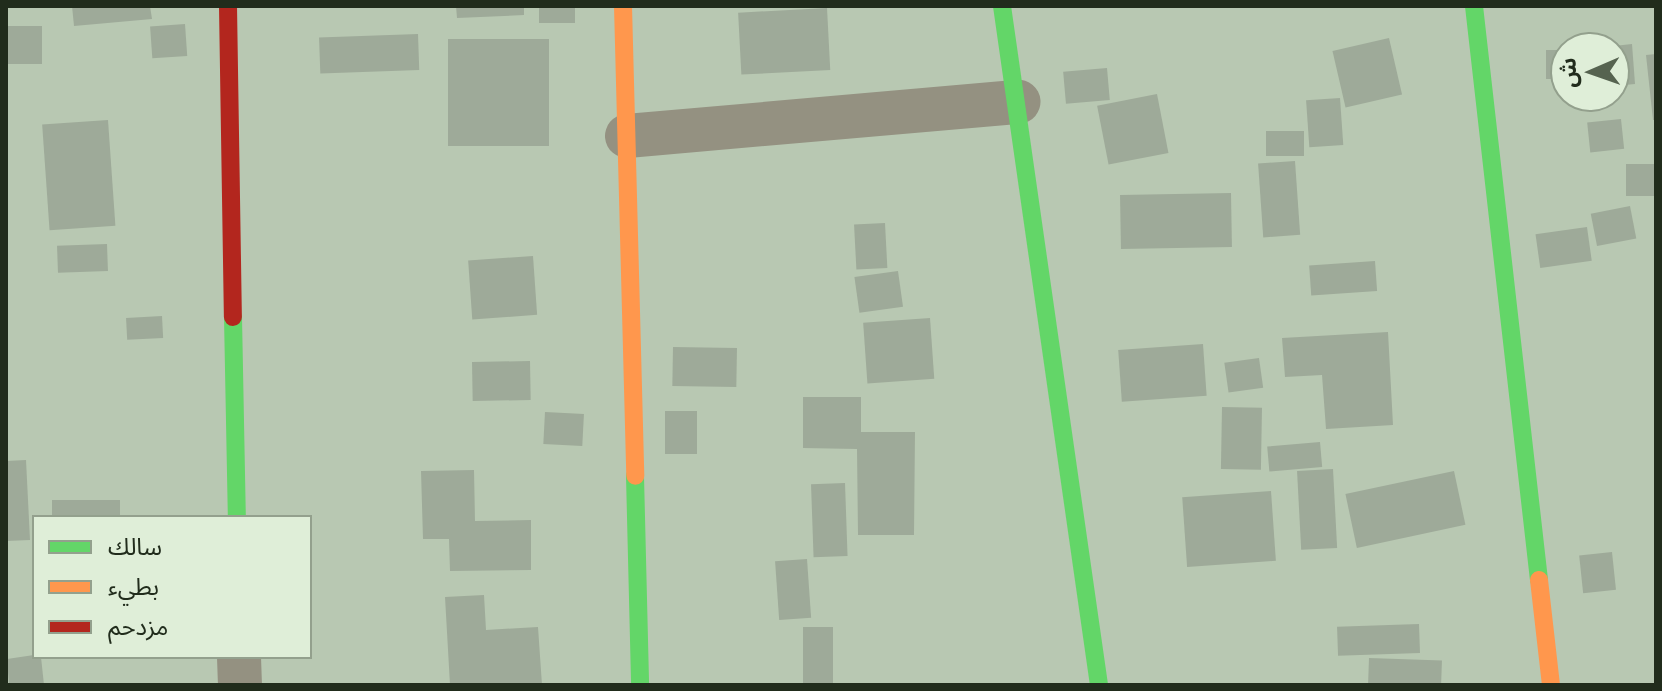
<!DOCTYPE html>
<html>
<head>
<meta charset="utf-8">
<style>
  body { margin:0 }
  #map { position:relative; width:1662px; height:691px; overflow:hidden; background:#b8c8b2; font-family:"Public Sans","Noto Sans Arabic",sans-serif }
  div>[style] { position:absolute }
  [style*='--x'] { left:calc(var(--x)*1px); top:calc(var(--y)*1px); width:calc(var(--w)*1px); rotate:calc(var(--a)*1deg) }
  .building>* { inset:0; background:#9eaa99; transform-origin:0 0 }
  .street>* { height:44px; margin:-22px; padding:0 22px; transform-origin:22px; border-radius:22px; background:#949181 }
  .fast>* { height:18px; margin:-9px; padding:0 9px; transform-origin:9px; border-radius:9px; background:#63d668 }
  .slow>* { height:18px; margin:-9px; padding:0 9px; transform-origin:9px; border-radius:9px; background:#ff974d }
  .jam>* { height:18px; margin:-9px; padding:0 9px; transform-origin:9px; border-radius:9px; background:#b3261e }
  span { translate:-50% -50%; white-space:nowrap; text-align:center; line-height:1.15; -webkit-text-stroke:7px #dfeed8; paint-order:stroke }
  .frame { position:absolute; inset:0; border:8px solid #212c1c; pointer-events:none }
  .legend { position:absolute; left:32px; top:515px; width:280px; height:144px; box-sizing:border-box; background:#dfeed8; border:2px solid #93a08d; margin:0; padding:10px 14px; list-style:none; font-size:24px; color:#212c1c }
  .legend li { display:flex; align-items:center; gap:16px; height:40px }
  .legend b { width:40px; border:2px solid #93a08d }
  .north { position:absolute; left:1550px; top:32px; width:80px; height:80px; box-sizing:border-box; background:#dfeed8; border:2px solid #93a08d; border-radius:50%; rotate:268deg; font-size:22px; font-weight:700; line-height:32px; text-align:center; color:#212c1c }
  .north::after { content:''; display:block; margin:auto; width:28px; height:36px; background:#566350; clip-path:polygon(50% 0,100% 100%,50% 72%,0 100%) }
</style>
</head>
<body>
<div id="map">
  <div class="building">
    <i style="clip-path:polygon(72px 6px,150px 6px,152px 19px,74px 26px)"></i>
    <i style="clip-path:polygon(456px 6px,524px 6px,524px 15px,457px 18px)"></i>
    <i style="left:539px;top:6px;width:36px;height:17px"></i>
    <i style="left:827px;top:8px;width:62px;height:89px;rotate:87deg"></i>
    <i style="left:185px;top:24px;width:32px;height:35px;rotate:86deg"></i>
    <i style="left:6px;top:26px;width:36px;height:38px"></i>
    <i style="left:418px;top:34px;width:36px;height:99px;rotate:88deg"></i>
    <i style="left:1389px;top:38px;width:58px;height:58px;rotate:77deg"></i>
    <i style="left:448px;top:39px;width:101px;height:107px"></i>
    <i style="clip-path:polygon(1632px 44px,1635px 84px,1614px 86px,1614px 46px)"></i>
    <i style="left:1566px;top:50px;width:29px;height:20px;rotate:90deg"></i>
    <i style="clip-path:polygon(1656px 54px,1656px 120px,1653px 120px,1646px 55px)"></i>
    <i style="left:1107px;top:68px;width:32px;height:44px;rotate:85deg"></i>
    <i style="left:1157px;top:94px;width:60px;height:61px;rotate:79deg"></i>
    <i style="left:1340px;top:98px;width:47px;height:34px;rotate:86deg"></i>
    <i style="left:1621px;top:119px;width:30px;height:34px;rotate:84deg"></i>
    <i style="left:108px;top:120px;width:106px;height:66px;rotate:86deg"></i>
    <i style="left:1266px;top:131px;width:38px;height:25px"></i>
    <i style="left:1295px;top:161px;width:74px;height:37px;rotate:86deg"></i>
    <i style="left:1656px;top:164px;width:32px;height:30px;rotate:90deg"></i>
    <i style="left:1231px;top:193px;width:54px;height:111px;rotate:89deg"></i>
    <i style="left:1630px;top:206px;width:33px;height:40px;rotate:79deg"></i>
    <i style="left:885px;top:223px;width:45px;height:31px;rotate:87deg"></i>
    <i style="left:1587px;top:227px;width:34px;height:52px;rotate:82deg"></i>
    <i style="left:107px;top:244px;width:27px;height:50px;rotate:88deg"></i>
    <i style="left:533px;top:256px;width:59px;height:65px;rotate:86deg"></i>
    <i style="left:1375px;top:261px;width:30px;height:66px;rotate:86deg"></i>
    <i style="left:898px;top:271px;width:36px;height:44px;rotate:82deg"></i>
    <i style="left:162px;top:316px;width:22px;height:36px;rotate:87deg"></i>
    <i style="left:930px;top:318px;width:61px;height:67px;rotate:86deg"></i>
    <i style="clip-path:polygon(1388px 332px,1393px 425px,1326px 429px,1322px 375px,1285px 377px,1282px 338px)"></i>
    <i style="left:1203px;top:344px;width:52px;height:85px;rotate:86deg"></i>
    <i style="left:673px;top:347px;width:64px;height:39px;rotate:1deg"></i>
    <i style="left:1259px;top:358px;width:30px;height:35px;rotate:82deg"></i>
    <i style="left:530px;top:361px;width:39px;height:58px;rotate:89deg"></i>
    <i style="clip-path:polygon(803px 397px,861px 397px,861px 432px,915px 432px,914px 535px,858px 535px,857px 449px,803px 448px)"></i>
    <i style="left:1222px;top:407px;width:40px;height:62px;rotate:1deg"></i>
    <i style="left:665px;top:411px;width:32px;height:43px"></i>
    <i style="left:545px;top:412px;width:39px;height:32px;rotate:3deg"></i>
    <i style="left:1320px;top:442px;width:25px;height:53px;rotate:85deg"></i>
    <i style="clip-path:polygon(26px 460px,30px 540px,6px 541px,6px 461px)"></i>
    <i style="left:1333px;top:469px;width:79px;height:36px;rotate:87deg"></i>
    <i style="clip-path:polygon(474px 470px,475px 521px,531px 520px,531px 570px,450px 571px,449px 539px,423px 539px,421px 471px)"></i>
    <i style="left:1454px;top:471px;width:55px;height:111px;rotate:78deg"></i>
    <i style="left:845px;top:483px;width:73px;height:34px;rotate:88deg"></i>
    <i style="left:1271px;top:491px;width:70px;height:89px;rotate:86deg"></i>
    <i style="left:120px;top:500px;width:17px;height:68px;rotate:90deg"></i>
    <i style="left:1612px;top:552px;width:38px;height:33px;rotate:84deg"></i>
    <i style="left:807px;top:559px;width:59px;height:32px;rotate:86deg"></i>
    <i style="clip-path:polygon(484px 595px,486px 630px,538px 627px,542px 685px,450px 685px,445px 597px)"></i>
    <i style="left:1419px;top:624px;width:29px;height:82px;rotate:88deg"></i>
    <i style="left:833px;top:627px;width:58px;height:30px;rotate:90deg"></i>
    <i style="clip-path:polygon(34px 655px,41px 657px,44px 685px,9px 685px,7px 659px)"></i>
    <i style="left:1369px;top:658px;width:73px;height:27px;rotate:2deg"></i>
  </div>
  <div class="street">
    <i style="--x:627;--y:136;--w:393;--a:-5"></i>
    <i style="--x:239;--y:657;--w:28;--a:88"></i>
  </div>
  <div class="fast">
    <i style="--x:1002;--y:6;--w:686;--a:81.87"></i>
    <i style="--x:1474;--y:6;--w:578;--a:83.54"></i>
    <i style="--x:233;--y:317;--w:200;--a:88.9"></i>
    <i style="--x:635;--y:476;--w:209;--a:88.6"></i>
  </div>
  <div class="slow">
    <i style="--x:623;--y:6;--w:470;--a:88.5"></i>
    <i style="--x:1539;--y:580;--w:106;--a:83.5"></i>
  </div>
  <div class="jam">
    <i style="--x:228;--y:6;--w:311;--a:89.1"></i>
  </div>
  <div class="frame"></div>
  <ul class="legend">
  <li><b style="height:10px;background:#63d668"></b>سالك</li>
  <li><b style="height:10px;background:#ff974d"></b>بطيء</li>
  <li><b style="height:10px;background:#b3261e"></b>مزدحم</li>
  </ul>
  <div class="north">ش</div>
</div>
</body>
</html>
